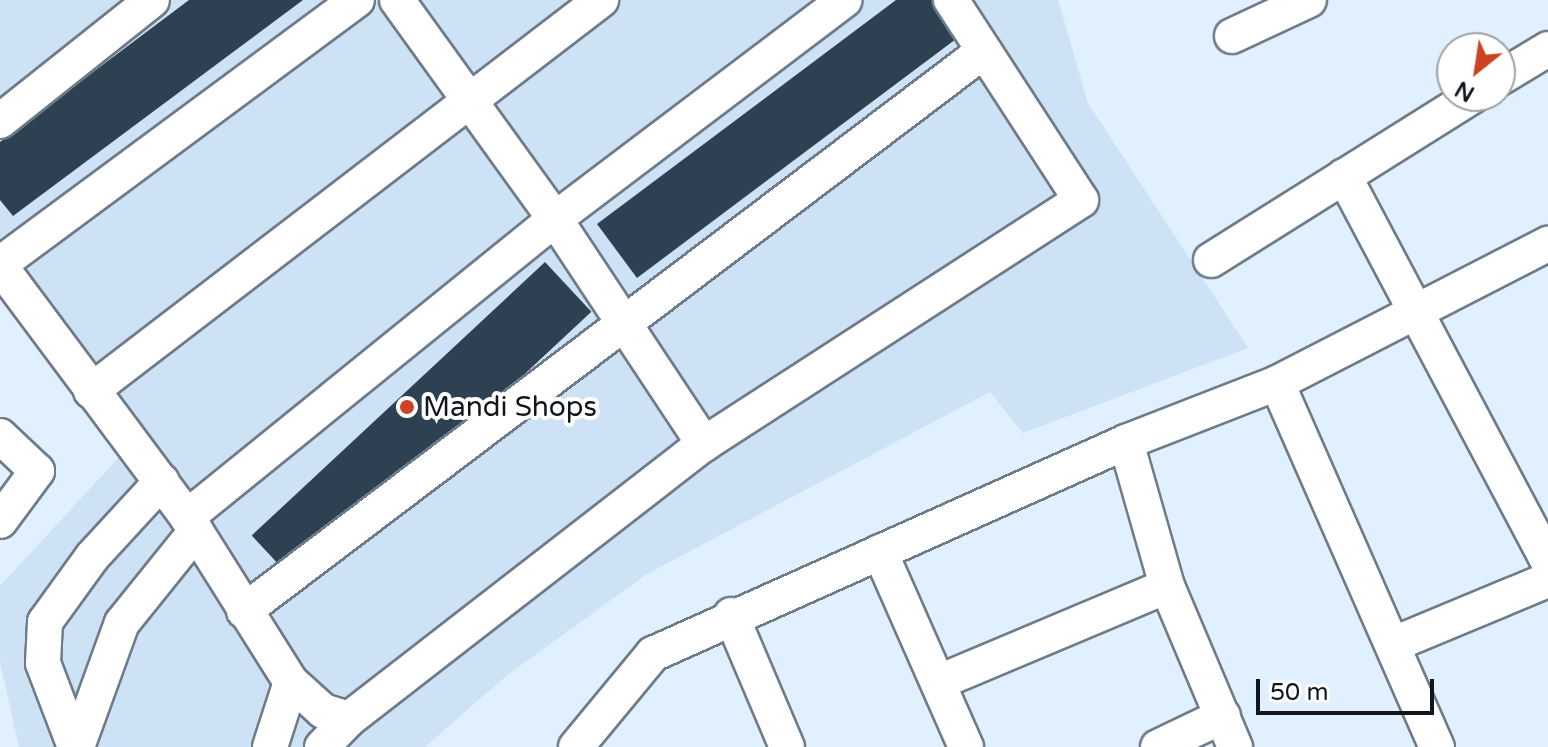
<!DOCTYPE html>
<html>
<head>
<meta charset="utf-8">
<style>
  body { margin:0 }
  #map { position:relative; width:1548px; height:747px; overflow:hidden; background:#e1f0fe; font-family:"Varela Round",sans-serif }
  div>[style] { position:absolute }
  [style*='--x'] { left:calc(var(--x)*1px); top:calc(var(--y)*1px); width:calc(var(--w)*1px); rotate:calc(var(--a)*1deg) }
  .built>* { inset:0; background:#cde2f5 }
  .building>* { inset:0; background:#2d4153; transform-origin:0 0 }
  .roads { filter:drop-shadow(2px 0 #6e7b88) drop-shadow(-2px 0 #6e7b88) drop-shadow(0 2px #6e7b88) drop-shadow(0 -2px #6e7b88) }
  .minor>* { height:34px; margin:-17px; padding:0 17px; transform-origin:17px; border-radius:17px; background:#fff }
  .dots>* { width:22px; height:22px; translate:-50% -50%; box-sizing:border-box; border:4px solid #fff; border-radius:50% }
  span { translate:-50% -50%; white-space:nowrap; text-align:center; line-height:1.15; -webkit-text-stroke:8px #fff; paint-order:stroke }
  .poi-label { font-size:28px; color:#11161b }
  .left { translate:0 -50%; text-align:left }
  .north { position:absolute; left:1436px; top:32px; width:80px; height:80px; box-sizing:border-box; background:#fff; border:2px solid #a0a2a4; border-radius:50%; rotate:210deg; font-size:22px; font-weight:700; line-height:32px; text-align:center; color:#11161b }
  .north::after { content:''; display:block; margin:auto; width:28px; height:36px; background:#cc4223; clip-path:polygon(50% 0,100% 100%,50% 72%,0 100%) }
  .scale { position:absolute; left:1256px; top:679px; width:178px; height:36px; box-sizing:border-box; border:4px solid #11161b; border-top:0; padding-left:10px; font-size:24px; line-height:28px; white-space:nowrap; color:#11161b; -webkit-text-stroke:6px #fff; paint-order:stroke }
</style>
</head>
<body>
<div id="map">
  <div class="built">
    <i style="clip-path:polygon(0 0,1058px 0,1088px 103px,1248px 348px,1023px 433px,990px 392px,647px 574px,506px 676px,425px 747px,19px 747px,0 662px,0 586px,121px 455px,0 295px)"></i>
  </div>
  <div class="building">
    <i style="clip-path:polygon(189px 0,303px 0,13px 216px,0 200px,0 142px)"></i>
    <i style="clip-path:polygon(896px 0,934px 0,964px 33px,637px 278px,597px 224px)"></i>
    <i style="left:545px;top:262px;width:68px;height:401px;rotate:47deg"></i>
  </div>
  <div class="roads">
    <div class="minor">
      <i style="--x:397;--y:0;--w:270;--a:54.2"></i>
      <i style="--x:555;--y:219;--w:270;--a:56.5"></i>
      <i style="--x:1232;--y:36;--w:85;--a:-25.1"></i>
      <i style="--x:1500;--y:78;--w:56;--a:-31.1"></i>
      <i style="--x:0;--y:121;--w:194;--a:-38.5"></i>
      <i style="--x:1344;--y:176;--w:436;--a:62.1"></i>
      <i style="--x:1211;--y:260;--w:308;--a:-32.1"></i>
      <i style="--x:0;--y:264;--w:444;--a:-36.5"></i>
      <i style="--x:0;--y:266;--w:313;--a:53.3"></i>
      <i style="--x:187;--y:517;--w:195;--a:57.8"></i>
      <i style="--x:291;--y:682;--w:43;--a:42.2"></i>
      <i style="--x:323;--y:711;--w:27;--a:17"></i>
      <i style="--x:349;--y:719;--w:449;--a:-37.8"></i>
      <i style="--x:704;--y:444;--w:449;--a:-32.9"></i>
      <i style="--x:1081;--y:200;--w:239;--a:-123"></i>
      <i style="--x:1277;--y:383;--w:398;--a:66.3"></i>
      <i style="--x:91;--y:391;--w:643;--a:-37.48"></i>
      <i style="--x:0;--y:436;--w:51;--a:43.4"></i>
      <i style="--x:37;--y:471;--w:62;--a:126.5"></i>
      <i style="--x:1126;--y:442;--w:150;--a:74.1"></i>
      <i style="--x:1167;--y:586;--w:175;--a:67.1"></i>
      <i style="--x:187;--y:517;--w:474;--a:-39"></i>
      <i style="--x:555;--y:219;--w:363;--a:-37.1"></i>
      <i style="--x:880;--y:552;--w:213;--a:66.2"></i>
      <i style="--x:244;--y:611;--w:928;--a:-37.12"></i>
      <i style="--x:731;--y:615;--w:143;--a:67"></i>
      <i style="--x:1394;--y:644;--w:167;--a:-22.6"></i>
      <i style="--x:939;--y:682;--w:247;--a:-22.8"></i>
      <i style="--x:75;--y:747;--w:90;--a:-110.9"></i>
      <i style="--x:43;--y:663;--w:41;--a:-87.2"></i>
      <i style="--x:45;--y:622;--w:80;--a:-54.1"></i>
      <i style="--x:92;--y:557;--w:103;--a:-47.4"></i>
      <i style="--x:77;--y:747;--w:132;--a:-70.1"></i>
      <i style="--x:122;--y:623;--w:118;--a:-51.2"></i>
      <i style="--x:270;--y:747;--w:68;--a:-72.1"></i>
      <i style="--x:322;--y:747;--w:39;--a:-46"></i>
      <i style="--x:576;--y:747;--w:121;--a:-50.4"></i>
      <i style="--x:653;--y:654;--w:518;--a:-24.14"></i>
      <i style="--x:1126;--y:442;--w:162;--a:-21.3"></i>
      <i style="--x:1277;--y:383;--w:305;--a:-27.2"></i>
      <i style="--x:1158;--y:747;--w:72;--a:-25.5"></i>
    </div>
  </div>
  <div class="dots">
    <i style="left:407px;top:407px;background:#cc4223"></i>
  </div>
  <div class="poi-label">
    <span class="left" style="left:423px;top:407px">Mandi Shops</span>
  </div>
  <div class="north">N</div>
  <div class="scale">50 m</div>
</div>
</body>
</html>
